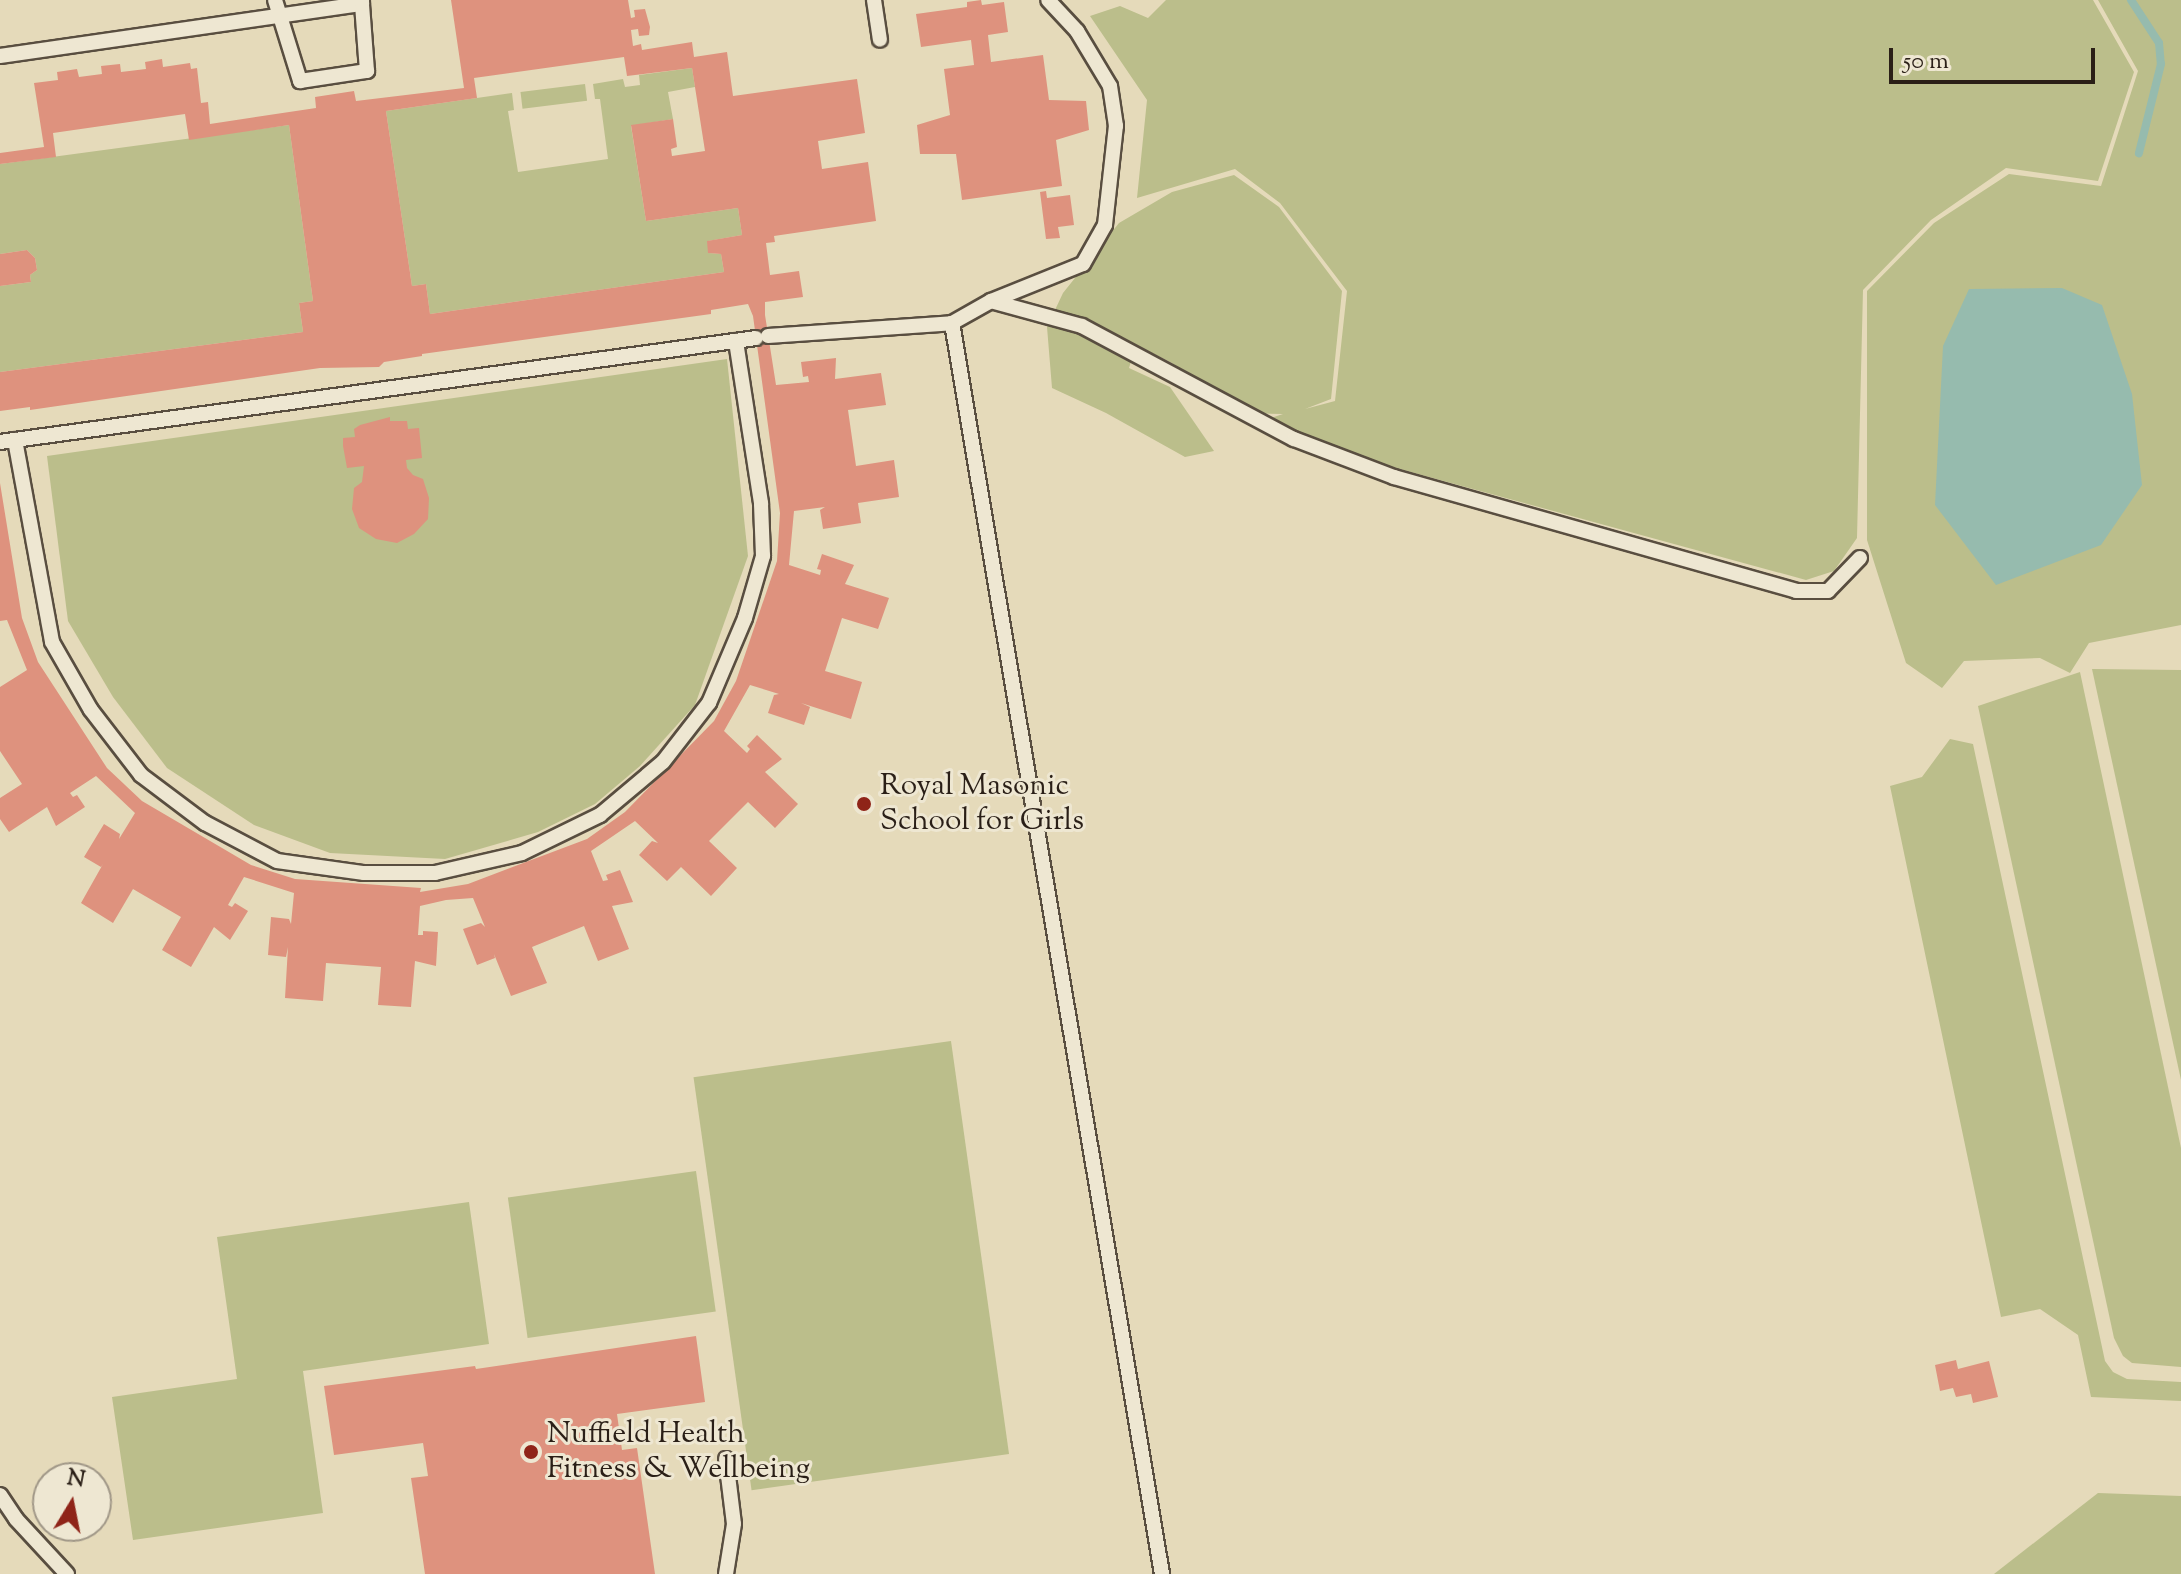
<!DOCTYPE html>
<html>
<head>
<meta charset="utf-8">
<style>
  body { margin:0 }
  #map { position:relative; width:2181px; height:1574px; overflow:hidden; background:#e5daba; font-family:"Sorts Mill Goudy",serif }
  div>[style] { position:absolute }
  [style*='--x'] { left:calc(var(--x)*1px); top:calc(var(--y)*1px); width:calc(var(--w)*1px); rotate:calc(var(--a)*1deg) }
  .green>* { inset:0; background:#bbbe8b; transform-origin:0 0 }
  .water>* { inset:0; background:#96bbae }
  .stream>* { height:8px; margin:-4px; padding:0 4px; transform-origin:4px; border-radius:4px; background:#96bbae }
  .building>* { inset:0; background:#de927e }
  .roads { filter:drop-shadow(2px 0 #594e40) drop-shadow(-2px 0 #594e40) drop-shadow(0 2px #594e40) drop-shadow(0 -2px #594e40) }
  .service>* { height:14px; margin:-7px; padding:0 7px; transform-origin:7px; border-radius:7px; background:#eee7d2 }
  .dots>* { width:22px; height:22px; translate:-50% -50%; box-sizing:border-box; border:4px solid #eee7d2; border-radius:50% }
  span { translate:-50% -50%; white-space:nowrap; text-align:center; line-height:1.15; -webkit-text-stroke:6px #eee7d2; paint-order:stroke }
  .poi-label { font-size:30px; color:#2a1f17 }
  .left { translate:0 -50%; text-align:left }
  .north { position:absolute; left:32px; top:1462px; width:80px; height:80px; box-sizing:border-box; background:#eee7d2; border:2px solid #a09787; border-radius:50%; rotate:10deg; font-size:22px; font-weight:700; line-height:32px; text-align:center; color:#2a1f17 }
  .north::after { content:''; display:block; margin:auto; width:28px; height:36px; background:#8f2418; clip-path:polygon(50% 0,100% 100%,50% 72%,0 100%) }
  .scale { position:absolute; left:1889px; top:48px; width:206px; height:36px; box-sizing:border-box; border:4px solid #2a1f17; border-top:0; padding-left:10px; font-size:24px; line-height:28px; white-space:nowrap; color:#2a1f17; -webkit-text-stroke:6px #eee7d2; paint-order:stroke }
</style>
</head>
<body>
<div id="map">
  <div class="green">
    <i style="clip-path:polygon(1166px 0,2093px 0,2134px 72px,2098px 181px,2006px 168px,1931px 220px,1863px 290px,1857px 538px,1834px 571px,1806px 580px,1374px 462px,1312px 439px,1271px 418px,1283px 414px,1245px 413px,1172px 363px,1136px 345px,1129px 368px,1170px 387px,1214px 451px,1185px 457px,1106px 413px,1052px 388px,1047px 327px,1063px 293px,1119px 223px,1172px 192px,1234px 175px,1279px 207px,1342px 291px,1331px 399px,1305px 409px,1335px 401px,1347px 291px,1280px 203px,1235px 169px,1137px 198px,1147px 100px,1090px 16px,1120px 6px,1148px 18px)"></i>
    <i style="clip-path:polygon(2098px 0,2181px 0,2181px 625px,2089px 643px,2070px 673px,2040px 658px,1964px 661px,1942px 688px,1906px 663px,1867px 540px,1867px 291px,1934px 223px,2009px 174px,2101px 186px,2138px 71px)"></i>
    <i style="clip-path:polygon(692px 68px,695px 87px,668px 92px,673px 119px,631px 126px,646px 221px,738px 208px,742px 235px,708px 241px,709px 253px,721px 254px,724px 272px,430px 314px,426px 284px,412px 286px,386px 111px,512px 93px,514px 110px,508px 111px,518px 172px,608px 159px,600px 99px,595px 99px,593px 84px,623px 79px,625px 87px,640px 85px,639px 75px)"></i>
    <i style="left:585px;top:84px;width:17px;height:65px;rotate:83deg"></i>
    <i style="clip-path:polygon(289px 125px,313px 301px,299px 303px,303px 332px,0 372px,0 286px,31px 282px,30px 275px,37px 270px,35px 258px,27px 250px,0 254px,0 164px)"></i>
    <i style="clip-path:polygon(727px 359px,748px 556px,695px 705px,640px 766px,595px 804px,538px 832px,445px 859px,330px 853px,254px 825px,167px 768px,113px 697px,68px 621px,47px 456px)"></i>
    <i style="clip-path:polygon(2092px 669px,2181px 670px,2181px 1080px)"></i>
    <i style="clip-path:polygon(2080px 672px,2181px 1148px,2181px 1367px,2132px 1363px,2123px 1356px,2114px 1338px,1978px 706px)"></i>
    <i style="clip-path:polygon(1950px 739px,1973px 744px,2105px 1361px,2113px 1372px,2127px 1379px,2181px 1382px,2181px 1401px,2091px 1397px,2078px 1335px,2040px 1309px,2001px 1317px,1890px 786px,1922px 777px)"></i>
    <i style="left:951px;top:1041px;width:417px;height:260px;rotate:82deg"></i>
    <i style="left:696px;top:1171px;width:142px;height:190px;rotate:82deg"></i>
    <i style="clip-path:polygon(469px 1202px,489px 1344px,303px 1371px,323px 1513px,133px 1540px,112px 1397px,237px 1379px,217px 1237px)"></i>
    <i style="clip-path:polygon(2098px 1493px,2181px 1496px,2181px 1574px,1994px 1574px)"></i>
  </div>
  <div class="water">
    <i style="clip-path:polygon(2062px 288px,2102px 305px,2132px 394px,2142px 485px,2101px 545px,1996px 585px,1935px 505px,1943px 346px,1969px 289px)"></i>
  </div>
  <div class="stream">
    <i style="--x:2131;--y:0;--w:51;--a:56.9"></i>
    <i style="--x:2159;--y:43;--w:21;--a:85"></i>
    <i style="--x:2161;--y:64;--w:92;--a:103.9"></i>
  </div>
  <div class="building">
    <i style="clip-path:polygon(evenodd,451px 0,628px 0,631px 18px,635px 17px,634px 10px,645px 9px,650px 27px,649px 35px,639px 36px,638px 29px,631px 30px,633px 46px,641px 44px,642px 50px,692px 42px,694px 57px,727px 52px,733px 96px,857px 79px,865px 133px,818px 141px,822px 169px,868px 162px,876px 221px,774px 236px,775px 242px,766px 243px,770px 275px,799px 271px,803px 297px,765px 302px,765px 315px,776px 385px,809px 382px,808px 376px,803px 377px,801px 362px,836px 358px,835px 379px,881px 373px,886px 405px,848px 410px,856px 466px,894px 460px,899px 497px,858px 503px,861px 523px,823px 529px,820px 510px,825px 507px,794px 511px,789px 565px,820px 575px,821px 570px,817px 569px,822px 554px,854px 565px,845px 584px,889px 598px,878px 629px,842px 618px,825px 671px,862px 682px,851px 719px,801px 703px,810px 707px,804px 725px,768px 713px,774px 695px,779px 694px,750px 685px,724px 731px,747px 753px,750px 749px,747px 746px,757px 735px,782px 759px,765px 772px,798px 804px,775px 828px,748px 802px,709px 841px,737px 868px,711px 896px,681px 867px,667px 881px,639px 855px,652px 841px,658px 843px,635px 821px,591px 851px,603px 881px,608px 880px,606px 875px,620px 870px,633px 902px,612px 906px,629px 949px,598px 961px,584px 926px,532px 947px,547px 983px,511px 996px,494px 954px,495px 958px,477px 965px,463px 929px,481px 923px,485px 927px,473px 898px,446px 900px,420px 906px,418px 935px,423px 935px,423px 931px,438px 932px,436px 966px,415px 961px,411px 1007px,378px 1005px,381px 967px,326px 963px,323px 1001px,285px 998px,288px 947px,286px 957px,268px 955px,271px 917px,289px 919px,291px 924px,294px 893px,244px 877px,228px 905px,232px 907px,235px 903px,248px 911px,230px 940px,214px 927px,191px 967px,162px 950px,181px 917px,133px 889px,113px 923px,81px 903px,103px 864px,101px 867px,84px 857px,104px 824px,120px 834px,119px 839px,135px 813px,96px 776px,70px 793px,73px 797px,77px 795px,85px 807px,56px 826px,47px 807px,9px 832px,0 819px,0 798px,22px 784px,0 751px,0 687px,27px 670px,7px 620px,0 621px,0 483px,22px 618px,38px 662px,107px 768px,142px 801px,251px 865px,295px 879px,421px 888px,420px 892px,468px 884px,587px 839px,625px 812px,714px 721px,736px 681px,777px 561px,780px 513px,753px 316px,748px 304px,711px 310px,711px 314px,422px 354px,422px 356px,384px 362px,379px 367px,320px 368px,30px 410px,30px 407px,0 411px,0 372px,303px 332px,299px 303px,313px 301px,289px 125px,189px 140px,185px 114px,53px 133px,56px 157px,0 164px,0 153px,44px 147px,34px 83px,58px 80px,57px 72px,77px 69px,79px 77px,102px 74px,101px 66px,120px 64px,121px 72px,146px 69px,145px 62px,162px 59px,163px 67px,190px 63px,191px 69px,197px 68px,201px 103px,208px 102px,210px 124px,316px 108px,315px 97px,354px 91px,356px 101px,464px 88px,451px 0,624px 57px,627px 76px,692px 68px,705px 151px,672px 156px,671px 149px,677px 147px,673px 119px,631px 125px,646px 221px,738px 208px,742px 235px,707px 241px,708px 253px,721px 254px,724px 272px,430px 314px,426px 284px,412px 286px,386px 111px,477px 98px,474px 78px,624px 57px)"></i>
    <i style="clip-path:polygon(981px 0,982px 5px,1004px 2px,1008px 32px,988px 35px,991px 62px,1043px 55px,1049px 100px,1086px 101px,1089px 130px,1056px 140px,1062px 186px,962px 200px,956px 154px,920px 154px,917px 125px,950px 115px,944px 69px,974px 65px,971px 40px,921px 47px,916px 14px,967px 7px,967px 2px)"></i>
    <i style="clip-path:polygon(1046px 191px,1047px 198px,1070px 195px,1074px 225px,1058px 227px,1060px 238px,1046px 239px,1040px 192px)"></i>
    <i style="clip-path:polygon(27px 250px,35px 258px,37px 270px,30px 275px,31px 282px,0 286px,0 254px)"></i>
    <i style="clip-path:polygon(390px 417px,390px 421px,407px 421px,408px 429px,419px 428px,422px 458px,406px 460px,407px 468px,413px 475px,423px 479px,429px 498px,428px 519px,414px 534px,397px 543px,376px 539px,359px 528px,352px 509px,354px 488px,362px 482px,364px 466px,347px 468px,343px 446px,343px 438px,355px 437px,354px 429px,360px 425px)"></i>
    <i style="clip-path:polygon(696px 1336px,705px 1402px,617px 1414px,622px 1450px,637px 1448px,655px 1574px,425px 1574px,411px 1478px,428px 1476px,423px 1443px,334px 1455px,324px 1386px,475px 1366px,476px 1369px)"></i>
    <i style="clip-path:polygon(1956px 1360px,1958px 1369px,1989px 1361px,1998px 1397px,1973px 1403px,1971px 1394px,1956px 1397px,1953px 1388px,1940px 1391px,1935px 1365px)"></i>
  </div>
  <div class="roads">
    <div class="service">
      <i style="--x:275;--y:0;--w:85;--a:72.8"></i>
      <i style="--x:300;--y:81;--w:68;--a:-8.5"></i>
      <i style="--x:367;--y:71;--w:67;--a:-94.3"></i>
      <i style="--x:874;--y:0;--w:40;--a:81.5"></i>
      <i style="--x:0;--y:56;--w:366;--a:-8.2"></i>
      <i style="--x:362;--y:4;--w:4;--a:-90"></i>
      <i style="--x:991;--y:301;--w:94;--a:15.4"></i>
      <i style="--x:1082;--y:326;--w:240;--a:28.1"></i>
      <i style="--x:1294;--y:439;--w:107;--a:20.8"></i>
      <i style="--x:1394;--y:477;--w:418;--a:15.8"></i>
      <i style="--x:1796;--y:591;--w:32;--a:0"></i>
      <i style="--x:1828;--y:591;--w:46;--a:-45.9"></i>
      <i style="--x:952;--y:323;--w:1269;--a:80.47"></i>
      <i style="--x:768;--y:336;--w:184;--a:-4"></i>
      <i style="--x:952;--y:323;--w:45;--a:-29.4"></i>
      <i style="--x:991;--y:301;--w:99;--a:-21.9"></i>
      <i style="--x:1083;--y:264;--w:45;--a:-60.6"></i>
      <i style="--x:1105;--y:225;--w:100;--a:-83.7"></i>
      <i style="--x:1116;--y:126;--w:40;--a:-98.5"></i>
      <i style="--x:1110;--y:86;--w:64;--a:-121"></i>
      <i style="--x:1077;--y:31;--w:42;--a:-133.1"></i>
      <i style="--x:15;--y:440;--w:205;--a:79.6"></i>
      <i style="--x:52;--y:642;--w:78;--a:60.2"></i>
      <i style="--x:91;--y:710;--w:82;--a:52.4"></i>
      <i style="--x:141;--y:775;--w:80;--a:36.9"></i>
      <i style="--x:205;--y:823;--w:81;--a:27.8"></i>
      <i style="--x:277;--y:861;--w:88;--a:7.9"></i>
      <i style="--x:364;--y:873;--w:71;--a:0"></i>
      <i style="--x:435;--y:873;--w:89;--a:-12.9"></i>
      <i style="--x:522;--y:853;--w:87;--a:-26"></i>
      <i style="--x:600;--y:815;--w:82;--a:-40.1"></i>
      <i style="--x:663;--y:762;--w:75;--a:-52.1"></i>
      <i style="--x:709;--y:703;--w:92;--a:-67"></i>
      <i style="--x:745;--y:618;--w:65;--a:-73.8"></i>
      <i style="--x:763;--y:556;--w:53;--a:-92.2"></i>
      <i style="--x:761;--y:503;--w:164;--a:-98.8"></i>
      <i style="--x:0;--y:442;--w:763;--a:-7.83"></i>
      <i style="--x:726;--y:1459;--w:65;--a:83"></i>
      <i style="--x:734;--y:1524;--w:51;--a:99.1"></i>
      <i style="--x:0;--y:1495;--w:29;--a:56"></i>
      <i style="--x:16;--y:1519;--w:75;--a:47.2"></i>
    </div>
  </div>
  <div class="dots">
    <i style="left:864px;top:804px;background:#8f2418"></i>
    <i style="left:531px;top:1452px;background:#8f2418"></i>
  </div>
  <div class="poi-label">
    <span class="left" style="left:880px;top:804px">Royal Masonic<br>School for Girls</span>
    <span class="left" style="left:547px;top:1452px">Nuffield Health<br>Fitness &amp; Wellbeing</span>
  </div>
  <div class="north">N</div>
  <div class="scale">50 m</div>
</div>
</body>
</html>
